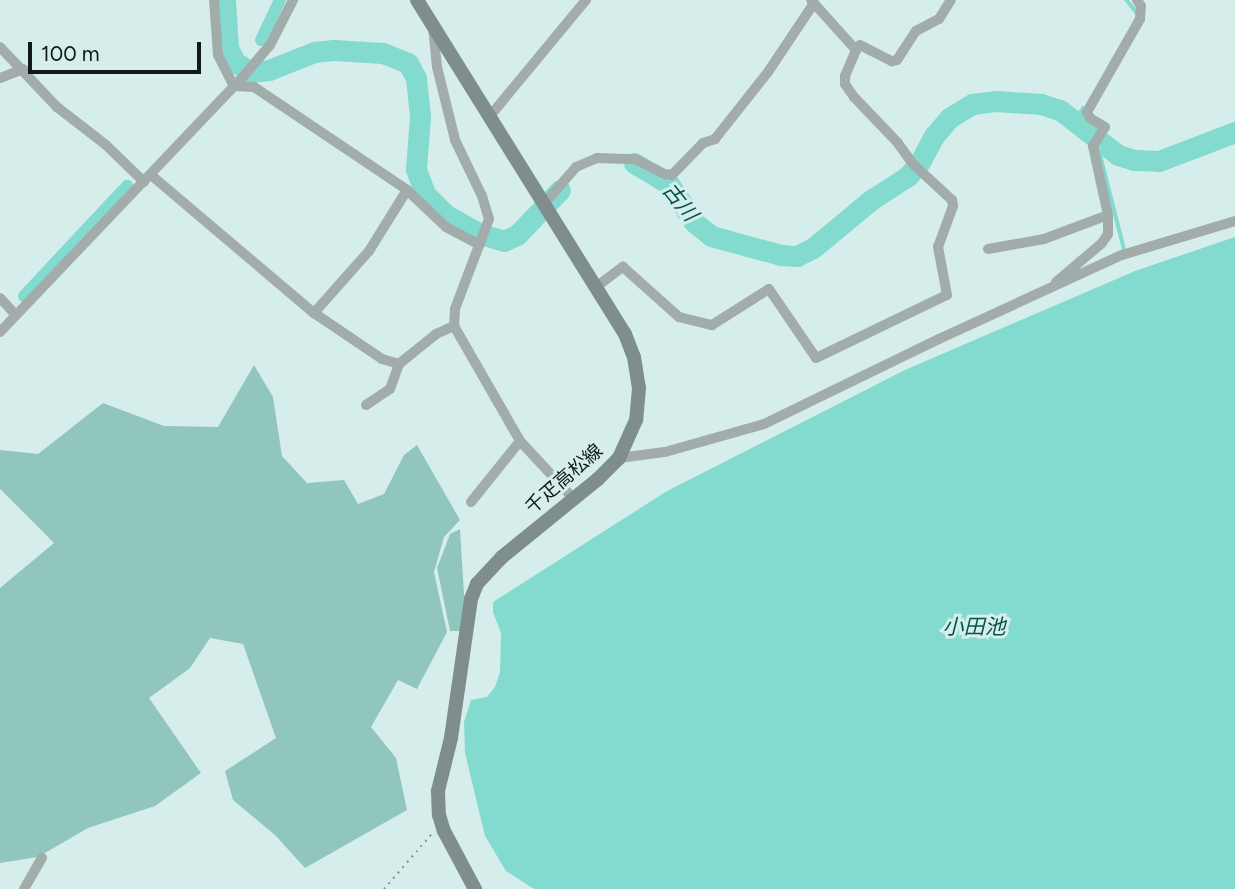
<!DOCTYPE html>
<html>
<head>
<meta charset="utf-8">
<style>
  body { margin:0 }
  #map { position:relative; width:1235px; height:889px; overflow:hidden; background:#d6eeeb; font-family:Figtree,"Noto Sans JP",sans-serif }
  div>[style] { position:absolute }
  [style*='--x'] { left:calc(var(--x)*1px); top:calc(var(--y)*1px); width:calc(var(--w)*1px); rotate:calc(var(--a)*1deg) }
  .green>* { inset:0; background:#91c6bf }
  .water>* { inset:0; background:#83dacf }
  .stream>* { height:3.5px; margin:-1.75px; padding:0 1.75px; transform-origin:1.75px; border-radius:1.75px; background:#83dacf }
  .canal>* { height:12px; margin:-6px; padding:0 6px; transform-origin:6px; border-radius:6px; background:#83dacf }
  .river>* { height:21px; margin:-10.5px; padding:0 10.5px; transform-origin:10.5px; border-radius:10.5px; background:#83dacf }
  .path>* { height:2px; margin-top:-1px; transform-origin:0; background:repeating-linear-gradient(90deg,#869795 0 2px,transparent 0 7px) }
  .street>* { height:10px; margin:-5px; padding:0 5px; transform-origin:5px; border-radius:5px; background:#a2acaa }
  .secondary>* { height:14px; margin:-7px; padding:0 7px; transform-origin:7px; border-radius:7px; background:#7f8e8c }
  span { translate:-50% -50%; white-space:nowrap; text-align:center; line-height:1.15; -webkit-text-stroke:6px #d6eeeb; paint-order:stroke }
  .street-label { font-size:19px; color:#111918 }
  .water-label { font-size:21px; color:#03544d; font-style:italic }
  .scale { position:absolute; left:28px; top:42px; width:173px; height:32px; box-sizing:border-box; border:4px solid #111918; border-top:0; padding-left:9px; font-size:21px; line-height:24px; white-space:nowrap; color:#111918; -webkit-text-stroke:5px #d6eeeb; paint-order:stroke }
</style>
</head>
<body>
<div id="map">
  <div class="green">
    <i style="clip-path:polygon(254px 365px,273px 397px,282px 456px,307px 483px,344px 480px,358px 504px,384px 494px,404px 455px,417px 445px,460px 520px,444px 537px,434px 572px,447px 632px,417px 689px,398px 680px,371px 727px,396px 758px,407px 810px,305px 868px,276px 836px,233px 800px,225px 771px,276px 738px,243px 644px,210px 638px,190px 668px,149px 698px,201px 773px,155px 806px,88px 828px,38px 857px,0 863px,0 588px,54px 543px,0 489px,0 450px,38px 454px,103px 403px,164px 426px,218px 427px)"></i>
    <i style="clip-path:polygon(460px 529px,465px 611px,463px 631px,450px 631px,437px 568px,450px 534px)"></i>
  </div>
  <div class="water">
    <i style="clip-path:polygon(1235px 237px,1235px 889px,534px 889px,506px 871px,485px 836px,465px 753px,464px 722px,471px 700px,487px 697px,495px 687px,500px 672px,501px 633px,493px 612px,493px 602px,667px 491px,905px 370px,1135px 271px)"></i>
  </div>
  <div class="stream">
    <i style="--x:1127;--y:0;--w:18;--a:52"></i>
    <i style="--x:1075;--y:121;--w:15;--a:-58"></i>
    <i style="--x:1098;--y:145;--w:106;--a:75.8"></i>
  </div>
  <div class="canal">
    <i style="--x:261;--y:40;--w:44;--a:-64.6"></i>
    <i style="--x:24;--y:296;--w:151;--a:-46.9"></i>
  </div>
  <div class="river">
    <i style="--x:225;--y:0;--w:48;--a:86.4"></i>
    <i style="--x:228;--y:48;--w:16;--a:63"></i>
    <i style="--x:235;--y:62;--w:19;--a:32"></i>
    <i style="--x:251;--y:72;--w:18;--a:-6"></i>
    <i style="--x:269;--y:70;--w:48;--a:-21.8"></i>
    <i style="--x:314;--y:52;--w:20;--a:-6"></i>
    <i style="--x:334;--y:50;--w:49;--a:3.5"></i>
    <i style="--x:383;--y:53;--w:27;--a:22"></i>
    <i style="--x:408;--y:63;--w:17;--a:62"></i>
    <i style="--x:416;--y:78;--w:38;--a:84"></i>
    <i style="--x:420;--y:116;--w:53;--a:94.3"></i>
    <i style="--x:416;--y:169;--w:27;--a:70"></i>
    <i style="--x:425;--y:194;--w:30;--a:45"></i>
    <i style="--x:446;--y:215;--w:37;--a:29"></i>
    <i style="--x:478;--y:233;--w:27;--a:17"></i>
    <i style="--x:504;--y:241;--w:14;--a:-25"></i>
    <i style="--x:517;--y:235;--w:62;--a:-46.3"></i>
    <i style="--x:634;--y:163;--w:41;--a:31"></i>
    <i style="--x:669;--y:184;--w:45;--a:56.7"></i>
    <i style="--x:694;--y:222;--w:22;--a:39"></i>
    <i style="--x:711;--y:236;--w:73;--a:15.2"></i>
    <i style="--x:781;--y:255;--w:16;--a:4"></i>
    <i style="--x:797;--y:256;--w:18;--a:-27"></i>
    <i style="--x:813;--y:248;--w:75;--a:-39.6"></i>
    <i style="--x:871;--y:200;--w:44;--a:-33"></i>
    <i style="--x:908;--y:176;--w:18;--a:-49"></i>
    <i style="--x:920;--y:162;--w:30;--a:-62"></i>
    <i style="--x:934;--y:136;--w:23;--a:-50"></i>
    <i style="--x:949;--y:118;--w:27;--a:-31"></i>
    <i style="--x:972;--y:104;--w:23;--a:-7"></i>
    <i style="--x:995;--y:101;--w:46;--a:3.7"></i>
    <i style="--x:1041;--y:104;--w:20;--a:18"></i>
    <i style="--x:1060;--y:110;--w:73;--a:37.8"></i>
    <i style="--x:1118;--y:155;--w:17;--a:17"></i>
    <i style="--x:1134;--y:160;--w:25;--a:2"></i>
    <i style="--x:1159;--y:161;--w:81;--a:-20.9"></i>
  </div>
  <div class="path">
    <i style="--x:384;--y:889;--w:72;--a:-49"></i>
  </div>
  <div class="street">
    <i style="--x:214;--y:0;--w:55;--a:85.8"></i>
    <i style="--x:218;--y:55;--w:35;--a:63"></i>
    <i style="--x:234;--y:86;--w:20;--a:3"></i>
    <i style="--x:254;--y:87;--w:184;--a:33.9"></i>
    <i style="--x:407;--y:190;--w:72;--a:121.9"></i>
    <i style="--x:369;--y:251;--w:83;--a:131.6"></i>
    <i style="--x:433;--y:27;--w:40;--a:84.3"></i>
    <i style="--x:437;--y:67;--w:75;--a:76.1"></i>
    <i style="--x:455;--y:140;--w:62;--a:64.3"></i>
    <i style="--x:482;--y:196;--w:24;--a:73"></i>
    <i style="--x:489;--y:219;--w:96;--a:110.7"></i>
    <i style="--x:455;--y:309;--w:17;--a:93"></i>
    <i style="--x:454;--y:326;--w:133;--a:60.1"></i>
    <i style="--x:520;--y:441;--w:78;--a:47.1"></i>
    <i style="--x:0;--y:47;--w:83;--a:46.5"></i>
    <i style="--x:57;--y:107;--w:62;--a:37.8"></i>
    <i style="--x:106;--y:145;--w:53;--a:44.2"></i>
    <i style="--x:856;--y:50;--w:6;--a:-51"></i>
    <i style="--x:860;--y:45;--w:36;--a:27"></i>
    <i style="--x:892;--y:61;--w:5;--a:-11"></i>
    <i style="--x:897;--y:60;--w:35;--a:-57"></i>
    <i style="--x:916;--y:31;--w:26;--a:-28"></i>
    <i style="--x:939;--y:19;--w:22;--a:-58"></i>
    <i style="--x:0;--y:78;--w:25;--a:-21"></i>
    <i style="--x:490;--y:116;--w:151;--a:-50.4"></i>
    <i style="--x:151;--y:175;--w:214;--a:40.3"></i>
    <i style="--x:314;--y:313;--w:82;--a:34.1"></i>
    <i style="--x:382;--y:359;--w:18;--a:16"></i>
    <i style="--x:399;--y:364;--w:48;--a:-39"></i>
    <i style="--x:436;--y:334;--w:20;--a:-24"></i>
    <i style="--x:407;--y:190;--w:54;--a:43.5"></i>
    <i style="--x:446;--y:227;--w:38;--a:28"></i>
    <i style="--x:544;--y:204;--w:49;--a:-49.1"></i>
    <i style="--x:576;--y:167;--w:23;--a:-23"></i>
    <i style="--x:597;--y:158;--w:38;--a:2"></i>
    <i style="--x:635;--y:159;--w:34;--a:27"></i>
    <i style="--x:665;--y:174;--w:7;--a:8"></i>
    <i style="--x:672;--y:175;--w:45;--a:-45.9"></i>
    <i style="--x:703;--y:143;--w:13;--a:-18"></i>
    <i style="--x:715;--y:139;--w:85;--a:-51.7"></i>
    <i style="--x:768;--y:72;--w:83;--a:-56.3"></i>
    <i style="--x:988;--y:249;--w:57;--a:-10.1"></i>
    <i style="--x:1044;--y:239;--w:68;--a:-20.6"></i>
    <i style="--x:1056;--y:282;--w:60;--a:-40.3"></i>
    <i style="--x:1102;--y:243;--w:11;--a:-56"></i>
    <i style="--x:1108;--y:234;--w:19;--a:-90"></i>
    <i style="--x:1108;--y:215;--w:71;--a:-102.3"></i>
    <i style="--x:1093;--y:146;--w:22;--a:-58"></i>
    <i style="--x:1105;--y:127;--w:17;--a:-149"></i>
    <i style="--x:1090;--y:118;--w:7;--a:-117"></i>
    <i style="--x:1087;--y:112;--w:107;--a:-60.3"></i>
    <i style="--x:1140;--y:19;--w:13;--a:-86"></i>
    <i style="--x:1141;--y:6;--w:7;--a:-124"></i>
    <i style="--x:596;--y:287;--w:34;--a:-37"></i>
    <i style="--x:623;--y:267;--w:75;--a:41.8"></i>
    <i style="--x:679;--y:317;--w:34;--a:14"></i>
    <i style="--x:712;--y:325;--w:67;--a:-32.3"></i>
    <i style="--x:769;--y:289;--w:83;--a:55.7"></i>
    <i style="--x:816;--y:358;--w:145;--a:-25.7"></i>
    <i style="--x:947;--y:295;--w:49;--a:-100.6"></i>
    <i style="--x:938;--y:247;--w:44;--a:-69.9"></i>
    <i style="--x:953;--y:206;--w:6;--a:-99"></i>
    <i style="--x:952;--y:200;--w:53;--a:-137.3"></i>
    <i style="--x:913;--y:164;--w:26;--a:-126"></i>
    <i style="--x:898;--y:143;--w:64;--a:-133.7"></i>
    <i style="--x:854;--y:97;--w:16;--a:-125"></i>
    <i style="--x:845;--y:84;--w:8;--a:-90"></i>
    <i style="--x:845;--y:76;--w:28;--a:-67"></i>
    <i style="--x:856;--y:50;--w:67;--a:-132"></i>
    <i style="--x:0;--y:298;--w:23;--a:47"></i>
    <i style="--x:0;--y:332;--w:351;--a:-46.4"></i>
    <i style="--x:242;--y:78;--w:43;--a:-49.7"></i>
    <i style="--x:270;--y:45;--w:51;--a:-62.9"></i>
    <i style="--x:366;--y:405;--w:29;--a:-34"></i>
    <i style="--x:390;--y:389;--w:27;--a:-70"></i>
    <i style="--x:619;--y:458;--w:46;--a:-7.4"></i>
    <i style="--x:665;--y:452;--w:103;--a:-15.8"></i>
    <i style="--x:764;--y:424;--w:195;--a:-25.9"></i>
    <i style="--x:939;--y:339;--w:201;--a:-24.7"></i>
    <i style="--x:1122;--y:255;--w:118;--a:-16.7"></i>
    <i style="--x:471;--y:502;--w:78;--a:-51.2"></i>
    <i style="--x:24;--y:889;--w:36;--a:-60"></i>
  </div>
  <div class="secondary">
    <i style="--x:417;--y:0;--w:393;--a:58.1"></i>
    <i style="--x:625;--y:334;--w:25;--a:69"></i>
    <i style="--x:634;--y:357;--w:31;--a:81"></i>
    <i style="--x:639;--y:388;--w:32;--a:95"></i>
    <i style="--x:636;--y:420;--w:42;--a:114.1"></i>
    <i style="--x:619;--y:458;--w:30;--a:135"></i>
    <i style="--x:598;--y:479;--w:124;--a:140.9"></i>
    <i style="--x:502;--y:557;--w:37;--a:133"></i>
    <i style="--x:477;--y:584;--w:16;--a:112"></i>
    <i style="--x:471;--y:599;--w:140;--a:98.2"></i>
    <i style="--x:451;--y:738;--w:55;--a:103.8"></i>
    <i style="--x:438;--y:791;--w:24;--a:88"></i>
    <i style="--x:439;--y:815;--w:17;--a:73"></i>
    <i style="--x:444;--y:831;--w:66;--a:61.9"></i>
  </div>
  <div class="street-label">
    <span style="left:564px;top:479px;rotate:-41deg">千疋高松線</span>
  </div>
  <div class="water-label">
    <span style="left:680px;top:202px;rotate:51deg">古川</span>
    <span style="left:974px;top:627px">小田池</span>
  </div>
  <div class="scale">100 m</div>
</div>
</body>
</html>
